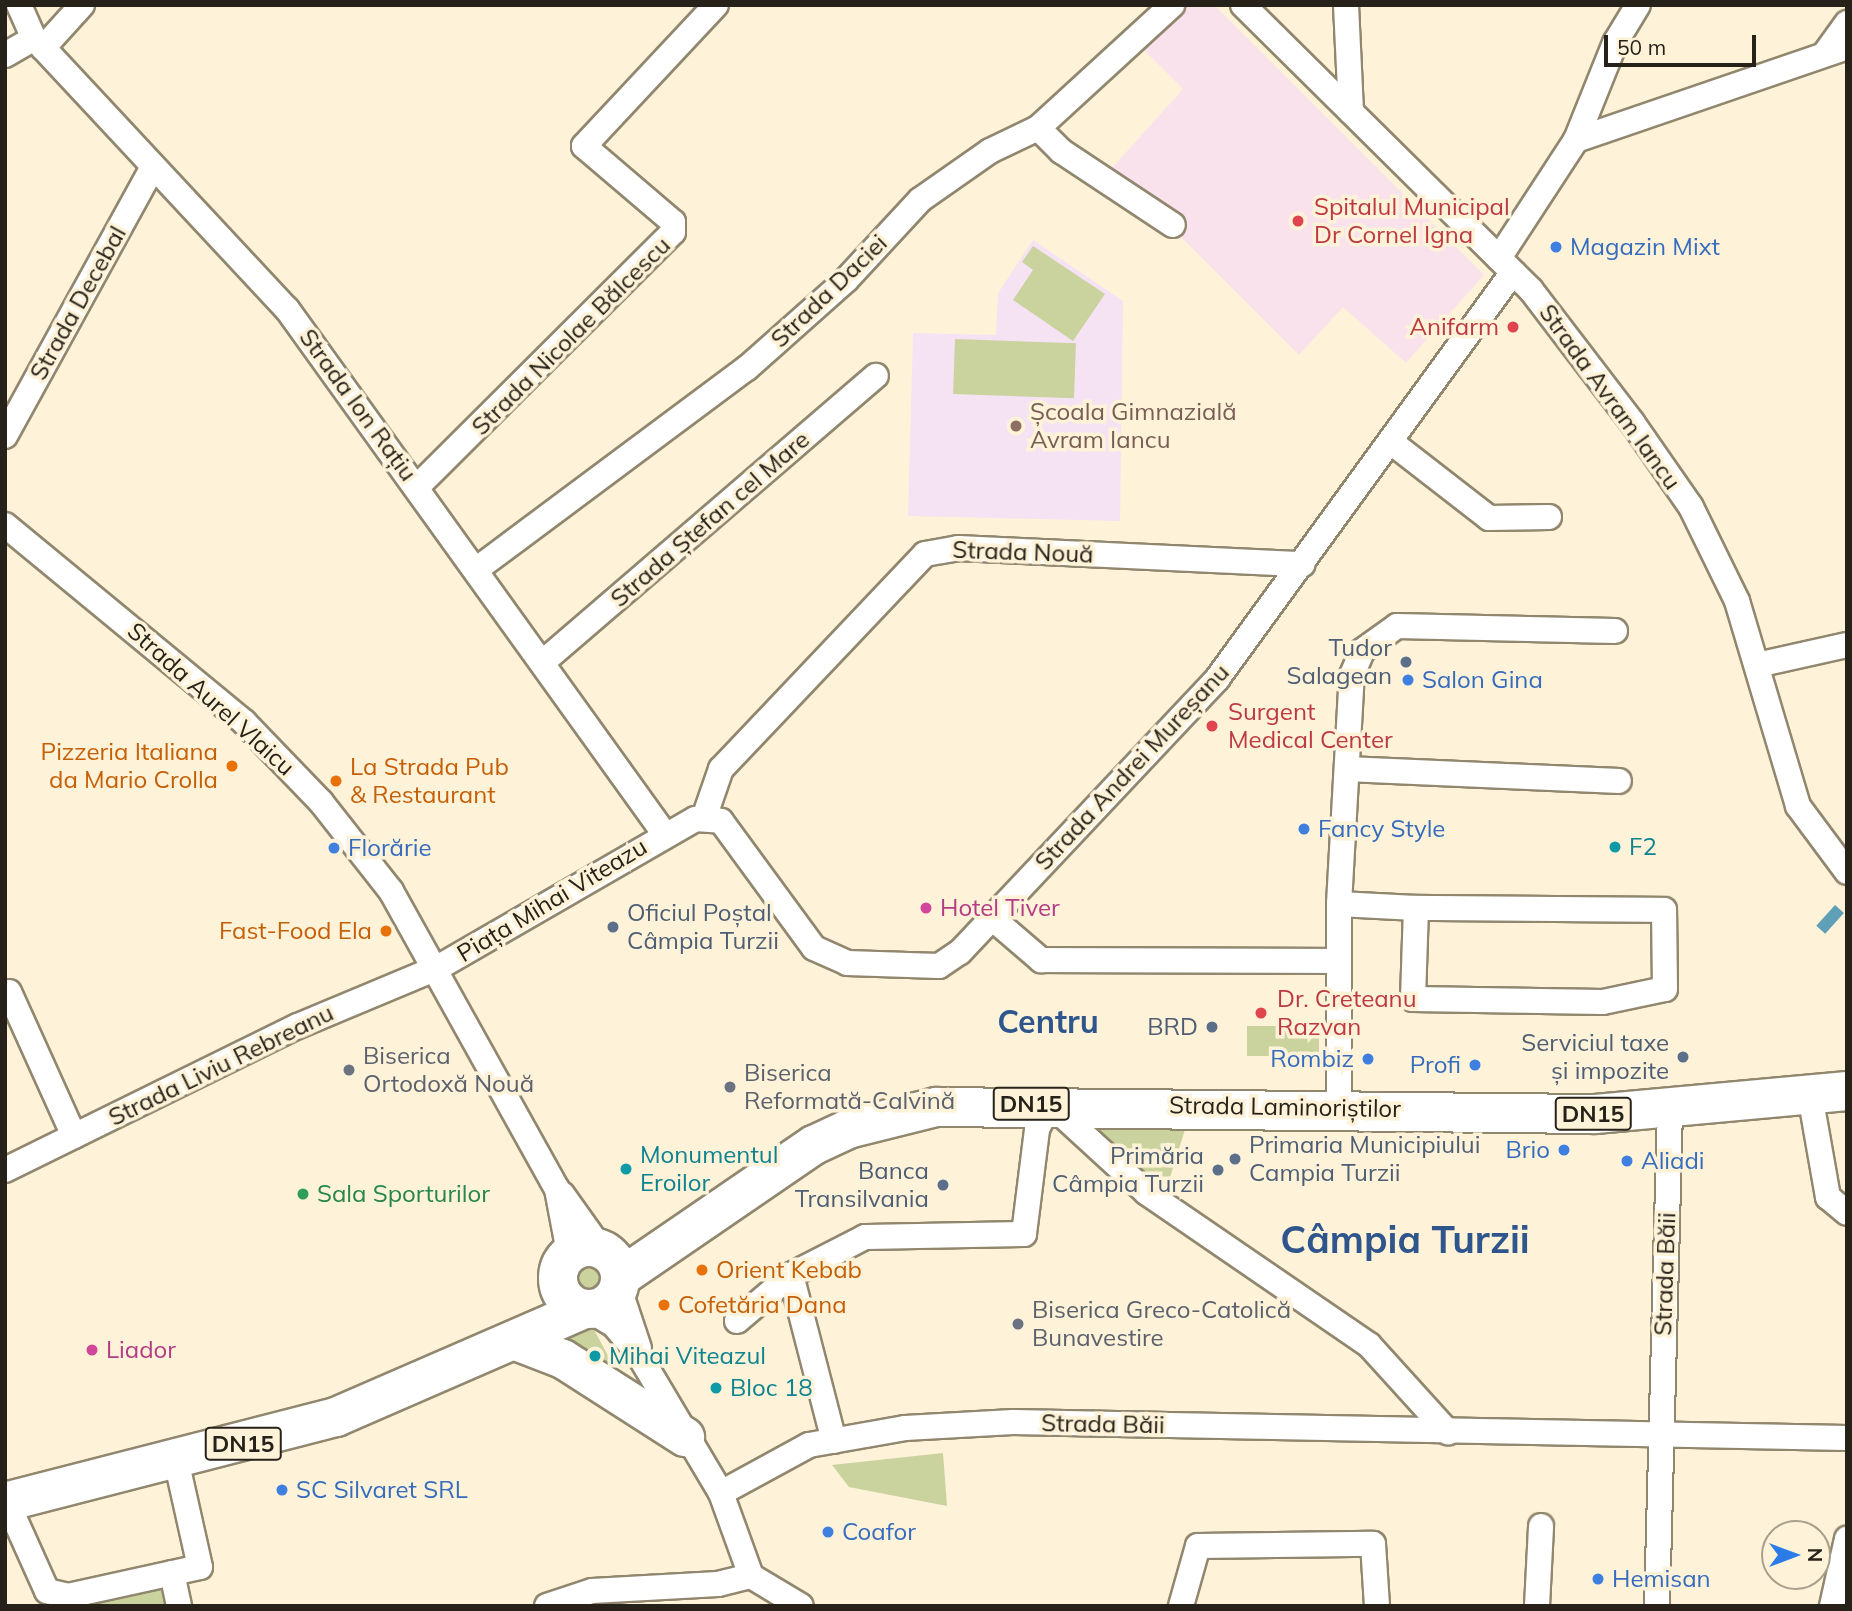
<!DOCTYPE html>
<html>
<head>
<meta charset="utf-8">
<style>
  body { margin:0 }
  #map { position:relative; width:1852px; height:1611px; overflow:hidden; background:#fef2d8; font-family:Mulish,sans-serif }
  div>[style] { position:absolute }
  [style*='--x'] { left:calc(var(--x)*1px); top:calc(var(--y)*1px); width:calc(var(--w)*1px); rotate:calc(var(--a)*1deg) }
  .education>* { inset:0; background:#f5e3f3 }
  .medical>* { inset:0; background:#fae2ed }
  .green>* { inset:0; background:#cad29e; transform-origin:0 0 }
  .round { border-radius:50% }
  .water>* { inset:0; background:#5f9fb7; transform-origin:0 0 }
  .roads { filter:drop-shadow(2px 0 #91876f) drop-shadow(-2px 0 #91876f) drop-shadow(0 2px #91876f) drop-shadow(0 -2px #91876f) }
  .street>* { height:24px; margin:-12px; padding:0 12px; transform-origin:12px; border-radius:12px; background:#fff }
  .primary>* { height:38px; margin:-19px; padding:0 19px; transform-origin:19px; border-radius:19px; background:#fff }
  .primary>.ring { margin:-19px; padding:0; box-sizing:content-box; background:none; border:38px solid #fff; border-radius:50% }
  .dots>* { width:19px; height:19px; translate:-50% -50%; box-sizing:border-box; border:4px solid #fef2d8; border-radius:50% }
  span { translate:-50% -50%; white-space:nowrap; text-align:center; line-height:1.15; -webkit-text-stroke:7px #fef2d8; paint-order:stroke }
  .shield-label span { padding:2px 5px; background:#fef2d8; border:2px solid; border-radius:5px; -webkit-text-stroke-width:0 }
  .shield-label { font-size:23px; color:#272219; font-weight:700 }
  .health-label { font-size:24px; color:#be3a42 }
  .left { translate:0 -50%; text-align:left }
  .right { translate:-100% -50%; text-align:right }
  .shop-label { font-size:24px; color:#366cbe }
  .street-label { font-size:24px; color:#272219 }
  .education-label { font-size:24px; color:#785e54 }
  .service-label { font-size:24px; color:#4e5e75 }
  .food-label { font-size:24px; color:#c56008 }
  .culture-label { font-size:24px; color:#0d838f }
  .hotel-label { font-size:24px; color:#b23c85 }
  .worship-label { font-size:24px; color:#5b616d }
  .leisure-label { font-size:24px; color:#27864d }
  .district-label { font-size:32px; color:#2f568c; font-weight:700 }
  .town-label { font-size:38px; color:#2f568c; font-weight:700 }
  .frame { position:absolute; inset:0; border:7px solid #272219; pointer-events:none }
  .north { position:absolute; left:1761px; top:1520px; width:70px; height:70px; box-sizing:border-box; background:#fef2d8; border:2px solid #a89f8c; border-radius:50%; rotate:90deg; font-size:19px; font-weight:700; line-height:28px; text-align:center; color:#272219 }
  .north::after { content:''; display:block; margin:auto; width:24px; height:32px; background:#2b7ce7; clip-path:polygon(50% 0,100% 100%,50% 72%,0 100%) }
  .scale { position:absolute; left:1604px; top:35px; width:152px; height:32px; box-sizing:border-box; border:4px solid #272219; border-top:0; padding-left:9px; font-size:21px; line-height:24px; white-space:nowrap; color:#272219; -webkit-text-stroke:5px #fef2d8; paint-order:stroke }
</style>
</head>
<body>
<div id="map">
  <div class="education">
    <i style="clip-path:polygon(1033px 240px,1123px 301px,1120px 521px,908px 516px,913px 333px,996px 335px,998px 293px)"></i>
  </div>
  <div class="medical">
    <i style="clip-path:polygon(1186px 5px,1214px 5px,1484px 275px,1406px 363px,1343px 307px,1299px 355px,1112px 168px,1183px 89px,1143px 49px)"></i>
  </div>
  <div class="green">
    <i style="clip-path:polygon(1033px 246px,1105px 294px,1073px 341px,1013px 300px,1033px 270px,1022px 262px)"></i>
    <i style="left:955px;top:339px;width:121px;height:55px;rotate:2deg"></i>
    <i style="left:1319px;top:1026px;width:30px;height:72px;rotate:90deg"></i>
    <i style="clip-path:polygon(1187px 1123px,1167px 1187px,1139px 1171px,1091px 1125px)"></i>
    <i class="round" style="left:571px;top:1260px;width:38px;height:38px"></i>
    <i style="clip-path:polygon(591px 1324px,628px 1393px,556px 1345px)"></i>
    <i style="clip-path:polygon(943px 1453px,947px 1506px,849px 1487px,832px 1465px)"></i>
    <i style="clip-path:polygon(168px 1581px,173px 1606px,97px 1606px,95px 1597px)"></i>
  </div>
  <div class="water">
    <i style="left:1835px;top:905px;width:12px;height:28px;rotate:42deg"></i>
  </div>
  <div class="roads">
    <div class="street">
      <i style="--x:19;--y:5;--w:36;--a:66"></i>
      <i style="--x:34;--y:38;--w:371;--a:47"></i>
      <i style="--x:287;--y:309;--w:646;--a:54.27"></i>
      <i style="--x:1243;--y:5;--w:405;--a:44.7"></i>
      <i style="--x:1531;--y:290;--w:166;--a:52.6"></i>
      <i style="--x:1632;--y:422;--w:103;--a:55.2"></i>
      <i style="--x:1691;--y:507;--w:105;--a:63.9"></i>
      <i style="--x:1737;--y:601;--w:214;--a:73.4"></i>
      <i style="--x:1798;--y:806;--w:82;--a:53.4"></i>
      <i style="--x:1346;--y:5;--w:107;--a:87.3"></i>
      <i style="--x:43;--y:48;--w:58;--a:-47.8"></i>
      <i style="--x:1826;--y:52;--w:36;--a:-54"></i>
      <i style="--x:5;--y:55;--w:34;--a:-30"></i>
      <i style="--x:1038;--y:128;--w:33;--a:45"></i>
      <i style="--x:1061;--y:151;--w:134;--a:33.5"></i>
      <i style="--x:1576;--y:140;--w:105;--a:-68.1"></i>
      <i style="--x:1615;--y:43;--w:44;--a:-58.8"></i>
      <i style="--x:1499;--y:258;--w:141;--a:-56.9"></i>
      <i style="--x:1576;--y:140;--w:287;--a:-18.9"></i>
      <i style="--x:5;--y:436;--w:303;--a:-61.2"></i>
      <i style="--x:1391;--y:442;--w:124;--a:37.8"></i>
      <i style="--x:1489;--y:518;--w:60;--a:-1"></i>
      <i style="--x:418;--y:486;--w:360;--a:-44.9"></i>
      <i style="--x:673;--y:232;--w:10;--a:-90"></i>
      <i style="--x:673;--y:222;--w:117;--a:-139.5"></i>
      <i style="--x:584;--y:146;--w:193;--a:-46.9"></i>
      <i style="--x:5;--y:525;--w:310;--a:39.5"></i>
      <i style="--x:244;--y:722;--w:111;--a:46.1"></i>
      <i style="--x:321;--y:802;--w:113;--a:51.8"></i>
      <i style="--x:391;--y:891;--w:341;--a:60.9"></i>
      <i style="--x:557;--y:1189;--w:54;--a:79.3"></i>
      <i style="--x:567;--y:1242;--w:23;--a:103"></i>
      <i style="--x:477;--y:569;--w:337;--a:-36.7"></i>
      <i style="--x:747;--y:368;--w:132;--a:-41.6"></i>
      <i style="--x:846;--y:280;--w:109;--a:-47.2"></i>
      <i style="--x:920;--y:200;--w:85;--a:-35"></i>
      <i style="--x:990;--y:151;--w:53;--a:-25.6"></i>
      <i style="--x:1038;--y:128;--w:182;--a:-42.5"></i>
      <i style="--x:543;--y:662;--w:439;--a:-40.7"></i>
      <i style="--x:1757;--y:665;--w:92;--a:-12.5"></i>
      <i style="--x:1347;--y:769;--w:272;--a:2.5"></i>
      <i style="--x:704;--y:818;--w:52;--a:-70.9"></i>
      <i style="--x:721;--y:769;--w:296;--a:-46.5"></i>
      <i style="--x:925;--y:554;--w:34;--a:-10"></i>
      <i style="--x:958;--y:548;--w:345;--a:2.7"></i>
      <i style="--x:1339;--y:904;--w:77;--a:3"></i>
      <i style="--x:1416;--y:908;--w:91;--a:91.9"></i>
      <i style="--x:1413;--y:999;--w:190;--a:0.9"></i>
      <i style="--x:1603;--y:1002;--w:63;--a:-11.8"></i>
      <i style="--x:1665;--y:989;--w:79;--a:-90.7"></i>
      <i style="--x:1664;--y:910;--w:248;--a:-179.5"></i>
      <i style="--x:992;--y:918;--w:65;--a:40.6"></i>
      <i style="--x:1041;--y:960;--w:298;--a:0.2"></i>
      <i style="--x:9;--y:992;--w:158;--a:65.7"></i>
      <i style="--x:1810;--y:1095;--w:104;--a:80"></i>
      <i style="--x:1828;--y:1197;--w:25;--a:40"></i>
      <i style="--x:1339;--y:1107;--w:203;--a:-90"></i>
      <i style="--x:1339;--y:904;--w:229;--a:-86.8"></i>
      <i style="--x:1352;--y:675;--w:26;--a:-67"></i>
      <i style="--x:1362;--y:651;--w:43;--a:-35.5"></i>
      <i style="--x:1397;--y:626;--w:218;--a:1.3"></i>
      <i style="--x:5;--y:1170;--w:326;--a:-26.2"></i>
      <i style="--x:298;--y:1026;--w:153;--a:-22.7"></i>
      <i style="--x:439;--y:967;--w:296;--a:-30"></i>
      <i style="--x:695;--y:819;--w:26;--a:4"></i>
      <i style="--x:721;--y:821;--w:157;--a:53.8"></i>
      <i style="--x:814;--y:948;--w:36;--a:24"></i>
      <i style="--x:847;--y:963;--w:92;--a:1.9"></i>
      <i style="--x:939;--y:966;--w:25;--a:-34"></i>
      <i style="--x:960;--y:952;--w:375;--a:-46.7"></i>
      <i style="--x:1217;--y:679;--w:503;--a:-53.97"></i>
      <i style="--x:562;--y:1194;--w:69;--a:54.5"></i>
      <i style="--x:619;--y:1288;--w:63;--a:71.6"></i>
      <i style="--x:589;--y:1310;--w:29;--a:31"></i>
      <i style="--x:614;--y:1325;--w:39;--a:50"></i>
      <i style="--x:639;--y:1355;--w:161;--a:59.3"></i>
      <i style="--x:721;--y:1493;--w:88;--a:70.1"></i>
      <i style="--x:737;--y:1321;--w:71;--a:-40.4"></i>
      <i style="--x:834;--y:1441;--w:171;--a:-104.5"></i>
      <i style="--x:791;--y:1275;--w:83;--a:-27.2"></i>
      <i style="--x:865;--y:1237;--w:159;--a:-1.1"></i>
      <i style="--x:1024;--y:1234;--w:106;--a:-82.9"></i>
      <i style="--x:1037;--y:1129;--w:28;--a:-63"></i>
      <i style="--x:1050;--y:1104;--w:132;--a:42.5"></i>
      <i style="--x:1147;--y:1193;--w:269;--a:34.4"></i>
      <i style="--x:1369;--y:1345;--w:118;--a:47.8"></i>
      <i style="--x:721;--y:1493;--w:100;--a:-28.6"></i>
      <i style="--x:809;--y:1445;--w:97;--a:-10"></i>
      <i style="--x:905;--y:1428;--w:108;--a:-3.2"></i>
      <i style="--x:1013;--y:1422;--w:834;--a:1.1"></i>
      <i style="--x:7;--y:1502;--w:98;--a:65.8"></i>
      <i style="--x:47;--y:1591;--w:22;--a:13"></i>
      <i style="--x:68;--y:1596;--w:135;--a:-12.4"></i>
      <i style="--x:200;--y:1567;--w:110;--a:-102.6"></i>
      <i style="--x:172;--y:1573;--w:34;--a:78"></i>
      <i style="--x:751;--y:1576;--w:58;--a:31"></i>
      <i style="--x:547;--y:1606;--w:47;--a:-18.4"></i>
      <i style="--x:592;--y:1591;--w:126;--a:-3.2"></i>
      <i style="--x:718;--y:1584;--w:34;--a:-14"></i>
      <i style="--x:1181;--y:1606;--w:62;--a:-74.2"></i>
      <i style="--x:1198;--y:1546;--w:175;--a:-0.7"></i>
      <i style="--x:1373;--y:1544;--w:62;--a:86.3"></i>
      <i style="--x:1537;--y:1606;--w:80;--a:-87.1"></i>
      <i style="--x:1657;--y:1606;--w:495;--a:-88.5"></i>
      <i style="--x:1832;--y:1606;--w:69;--a:-77.4"></i>
    </div>
    <div class="primary">
      <i class="ring" style="left:558px;top:1247px;width:24px;height:24px"></i>
      <i style="--x:621;--y:1277;--w:234;--a:-34.4"></i>
      <i style="--x:814;--y:1145;--w:38;--a:-25"></i>
      <i style="--x:848;--y:1129;--w:91;--a:-14"></i>
      <i style="--x:936;--y:1107;--w:659;--a:0.61"></i>
      <i style="--x:1595;--y:1114;--w:253;--a:-5.2"></i>
      <i style="--x:516;--y:1341;--w:50;--a:21"></i>
      <i style="--x:563;--y:1359;--w:145;--a:32.6"></i>
      <i style="--x:5;--y:1502;--w:342;--a:-14.4"></i>
      <i style="--x:336;--y:1417;--w:270;--a:-23.5"></i>
    </div>
  </div>
  <div class="dots">
    <i style="left:1298px;top:221px;background:#e0444e"></i>
    <i style="left:1556px;top:247px;background:#3f7fe0"></i>
    <i style="left:1513px;top:327px;background:#e0444e"></i>
    <i style="left:1016px;top:426px;background:#8d6e63"></i>
    <i style="left:1406px;top:662px;background:#5c6f8a"></i>
    <i style="left:1408px;top:680px;background:#3f7fe0"></i>
    <i style="left:1212px;top:726px;background:#e0444e"></i>
    <i style="left:232px;top:766px;background:#e8710a"></i>
    <i style="left:336px;top:781px;background:#e8710a"></i>
    <i style="left:1304px;top:829px;background:#3f7fe0"></i>
    <i style="left:1615px;top:847px;background:#0f9aa8"></i>
    <i style="left:334px;top:848px;background:#3f7fe0"></i>
    <i style="left:926px;top:908px;background:#d1479c"></i>
    <i style="left:613px;top:927px;background:#5c6f8a"></i>
    <i style="left:386px;top:931px;background:#e8710a"></i>
    <i style="left:1261px;top:1013px;background:#e0444e"></i>
    <i style="left:1212px;top:1027px;background:#5c6f8a"></i>
    <i style="left:1683px;top:1057px;background:#5c6f8a"></i>
    <i style="left:1368px;top:1059px;background:#3f7fe0"></i>
    <i style="left:1475px;top:1065px;background:#3f7fe0"></i>
    <i style="left:349px;top:1070px;background:#6b7280"></i>
    <i style="left:730px;top:1087px;background:#6b7280"></i>
    <i style="left:1564px;top:1150px;background:#3f7fe0"></i>
    <i style="left:1235px;top:1159px;background:#5c6f8a"></i>
    <i style="left:1627px;top:1161px;background:#3f7fe0"></i>
    <i style="left:626px;top:1169px;background:#0f9aa8"></i>
    <i style="left:1218px;top:1170px;background:#5c6f8a"></i>
    <i style="left:943px;top:1185px;background:#5c6f8a"></i>
    <i style="left:303px;top:1194px;background:#2e9e5b"></i>
    <i style="left:702px;top:1270px;background:#e8710a"></i>
    <i style="left:664px;top:1305px;background:#e8710a"></i>
    <i style="left:1018px;top:1324px;background:#6b7280"></i>
    <i style="left:92px;top:1350px;background:#d1479c"></i>
    <i style="left:595px;top:1356px;background:#0f9aa8"></i>
    <i style="left:716px;top:1388px;background:#0f9aa8"></i>
    <i style="left:282px;top:1490px;background:#3f7fe0"></i>
    <i style="left:828px;top:1532px;background:#3f7fe0"></i>
    <i style="left:1598px;top:1579px;background:#3f7fe0"></i>
  </div>
  <div class="shield-label">
    <span style="left:1031px;top:1104px">DN15</span>
    <span style="left:1593px;top:1114px">DN15</span>
    <span style="left:243px;top:1444px">DN15</span>
  </div>
  <div class="health-label">
    <span class="left" style="left:1314px;top:221px">Spitalul Municipal<br>Dr Cornel Igna</span>
    <span class="right" style="left:1499px;top:327px">Anifarm</span>
    <span class="left" style="left:1228px;top:726px">Surgent<br>Medical Center</span>
    <span class="left" style="left:1277px;top:1013px">Dr. Creteanu<br>Razvan</span>
  </div>
  <div class="shop-label">
    <span class="left" style="left:1570px;top:247px">Magazin Mixt</span>
    <span class="left" style="left:1422px;top:680px">Salon Gina</span>
    <span class="left" style="left:1318px;top:829px">Fancy Style</span>
    <span class="left" style="left:348px;top:848px">Florărie</span>
    <span class="right" style="left:1354px;top:1059px">Rombiz</span>
    <span class="right" style="left:1461px;top:1065px">Profi</span>
    <span class="right" style="left:1550px;top:1150px">Brio</span>
    <span class="left" style="left:1641px;top:1161px">Aliadi</span>
    <span class="left" style="left:296px;top:1490px">SC Silvaret SRL</span>
    <span class="left" style="left:842px;top:1532px">Coafor</span>
    <span class="left" style="left:1612px;top:1579px">Hemisan</span>
  </div>
  <div class="street-label">
    <span style="left:829px;top:291px;rotate:-44deg">Strada Daciei</span>
    <span style="left:78px;top:303px;rotate:-61deg">Strada Decebal</span>
    <span style="left:571px;top:336px;rotate:-45deg">Strada Nicolae Bălcescu</span>
    <span style="left:1610px;top:397px;rotate:54deg">Strada Avram Iancu</span>
    <span style="left:358px;top:405px;rotate:54deg">Strada Ion Rațiu</span>
    <span style="left:710px;top:519px;rotate:-41deg">Strada Ștefan cel Mare</span>
    <span style="left:1023px;top:552px;rotate:2deg">Strada Nouă</span>
    <span style="left:211px;top:699px;rotate:42deg">Strada Aurel Vlaicu</span>
    <span style="left:1132px;top:767px;rotate:-47deg">Strada Andrei Mureșanu</span>
    <span style="left:552px;top:900px;rotate:-31deg">Piața Mihai Viteazu</span>
    <span style="left:221px;top:1065px;rotate:-26deg">Strada Liviu Rebreanu</span>
    <span style="left:1285px;top:1107px;rotate:1deg">Strada Laminoriștilor</span>
    <span style="left:1665px;top:1274px;rotate:-88deg">Strada Băii</span>
    <span style="left:1103px;top:1424px;rotate:1deg">Strada Băii</span>
  </div>
  <div class="education-label">
    <span class="left" style="left:1030px;top:426px">Școala Gimnazială<br>Avram Iancu</span>
  </div>
  <div class="service-label">
    <span class="right" style="left:1392px;top:662px">Tudor<br>Salagean</span>
    <span class="left" style="left:627px;top:927px">Oficiul Poștal<br>Câmpia Turzii</span>
    <span class="right" style="left:1198px;top:1027px">BRD</span>
    <span class="right" style="left:1669px;top:1057px">Serviciul taxe<br>și impozite</span>
    <span class="left" style="left:1249px;top:1159px">Primaria Municipiului<br>Campia Turzii</span>
    <span class="right" style="left:1204px;top:1170px">Primăria<br>Câmpia Turzii</span>
    <span class="right" style="left:929px;top:1185px">Banca<br>Transilvania</span>
  </div>
  <div class="food-label">
    <span class="right" style="left:218px;top:766px">Pizzeria Italiana<br>da Mario Crolla</span>
    <span class="left" style="left:350px;top:781px">La Strada Pub<br>&amp; Restaurant</span>
    <span class="right" style="left:372px;top:931px">Fast-Food Ela</span>
    <span class="left" style="left:716px;top:1270px">Orient Kebab</span>
    <span class="left" style="left:678px;top:1305px">Cofetăria Dana</span>
  </div>
  <div class="culture-label">
    <span class="left" style="left:1629px;top:847px">F2</span>
    <span class="left" style="left:640px;top:1169px">Monumentul<br>Eroilor</span>
    <span class="left" style="left:609px;top:1356px">Mihai Viteazul</span>
    <span class="left" style="left:730px;top:1388px">Bloc 18</span>
  </div>
  <div class="hotel-label">
    <span class="left" style="left:940px;top:908px">Hotel Tiver</span>
    <span class="left" style="left:106px;top:1350px">Liador</span>
  </div>
  <div class="worship-label">
    <span class="left" style="left:363px;top:1070px">Biserica<br>Ortodoxă Nouă</span>
    <span class="left" style="left:744px;top:1087px">Biserica<br>Reformată-Calvină</span>
    <span class="left" style="left:1032px;top:1324px">Biserica Greco-Catolică<br>Bunavestire</span>
  </div>
  <div class="leisure-label">
    <span class="left" style="left:317px;top:1194px">Sala Sporturilor</span>
  </div>
  <div class="district-label">
    <span style="left:1048px;top:1021px">Centru</span>
  </div>
  <div class="town-label">
    <span style="left:1405px;top:1240px">Câmpia Turzii</span>
  </div>
  <div class="frame"></div>
  <div class="north">N</div>
  <div class="scale">50 m</div>
</div>
</body>
</html>
